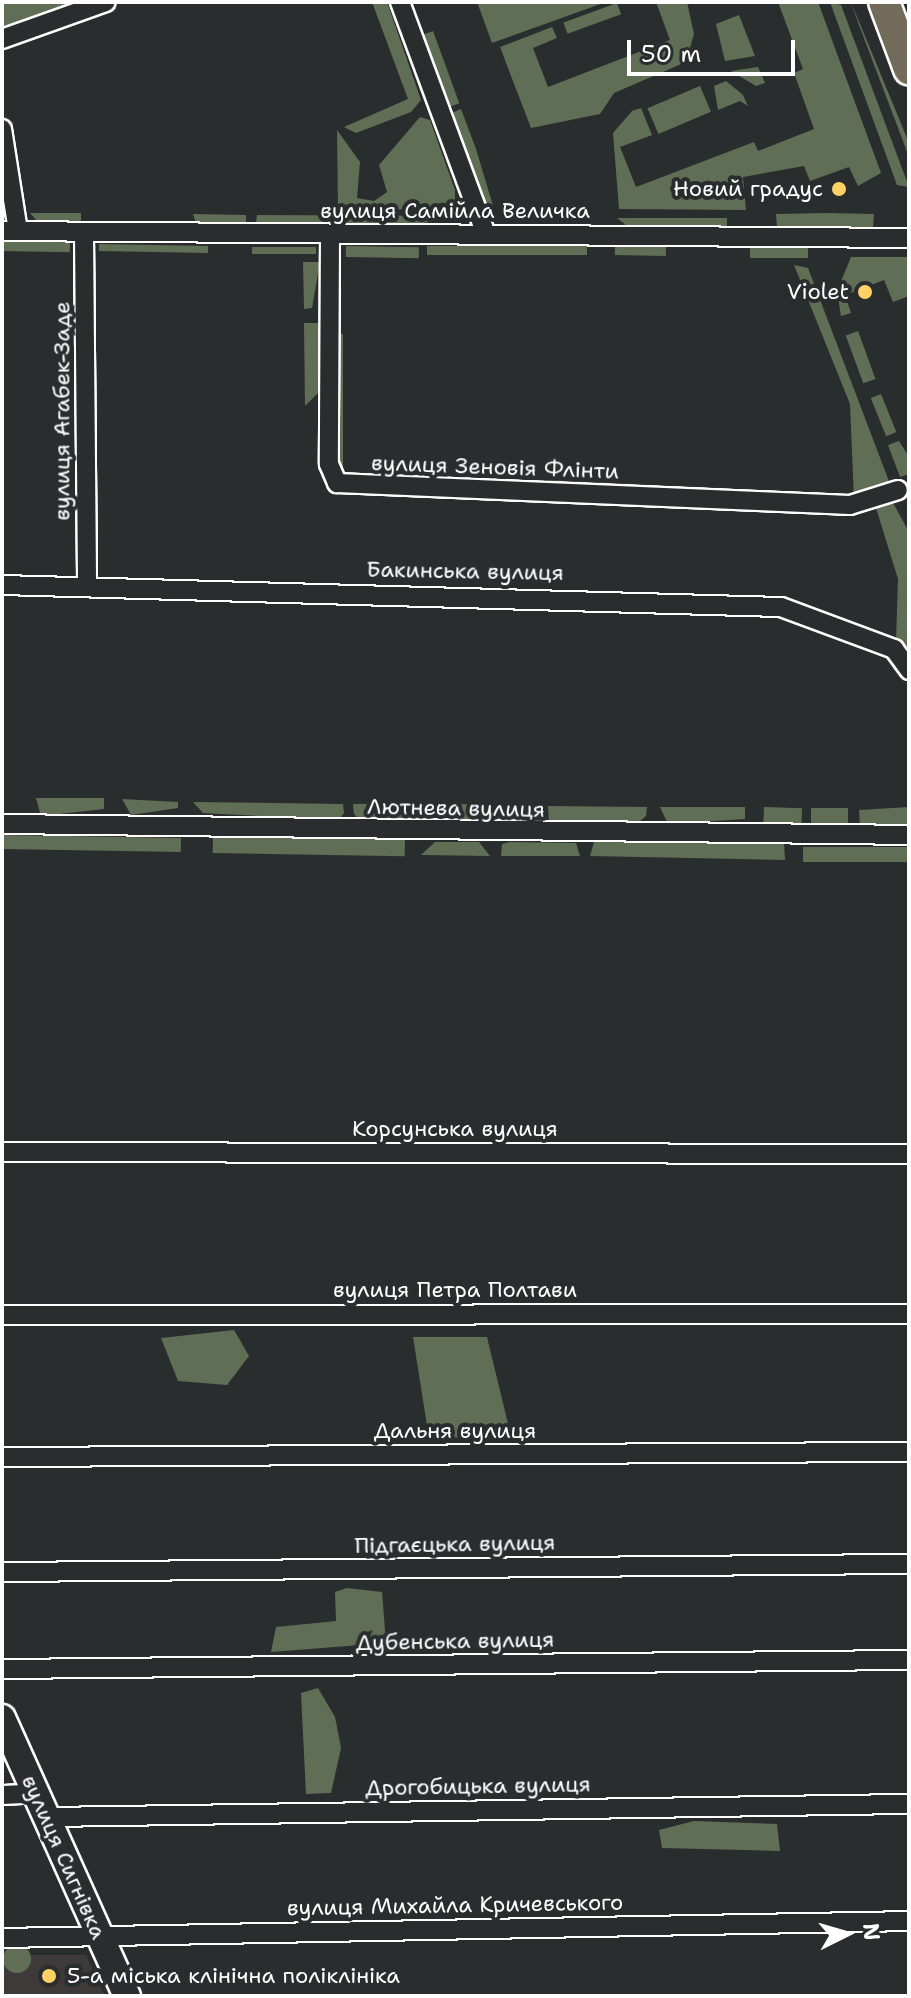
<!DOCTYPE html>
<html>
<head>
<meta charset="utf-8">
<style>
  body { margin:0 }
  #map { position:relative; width:911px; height:1998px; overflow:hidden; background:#2a2d2e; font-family:"Shantell Sans",sans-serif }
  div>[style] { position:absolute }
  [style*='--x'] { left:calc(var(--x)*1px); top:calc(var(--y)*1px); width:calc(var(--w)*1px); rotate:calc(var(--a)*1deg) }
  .built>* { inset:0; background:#3e3a3a }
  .green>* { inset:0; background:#616e56; transform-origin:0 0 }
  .round { border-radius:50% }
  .roads { filter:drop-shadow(2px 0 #fff) drop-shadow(-2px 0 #fff) drop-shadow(0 2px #fff) drop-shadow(0 -2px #fff) }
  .street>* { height:18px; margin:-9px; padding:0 9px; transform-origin:9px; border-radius:9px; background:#2a2d2e }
  .secondary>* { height:26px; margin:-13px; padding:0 13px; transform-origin:13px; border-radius:13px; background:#2a2d2e }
  .primary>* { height:30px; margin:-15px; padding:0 15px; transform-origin:15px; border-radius:15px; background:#736b5a }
  .dots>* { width:22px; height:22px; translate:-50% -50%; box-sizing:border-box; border:4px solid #2a2d2e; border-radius:50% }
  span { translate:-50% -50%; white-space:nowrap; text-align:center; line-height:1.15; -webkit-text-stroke:8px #2a2d2e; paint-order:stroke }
  .poi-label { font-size:22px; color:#fff }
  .right { translate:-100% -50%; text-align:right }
  .left { translate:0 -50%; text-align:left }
  .street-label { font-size:22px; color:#fff }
  .frame { position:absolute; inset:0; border:4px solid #fff; pointer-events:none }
  .north { position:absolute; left:807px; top:1894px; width:80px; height:80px; -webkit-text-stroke:6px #2a2d2e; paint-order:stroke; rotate:85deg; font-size:22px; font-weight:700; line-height:32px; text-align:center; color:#fff }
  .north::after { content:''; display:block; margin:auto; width:28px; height:36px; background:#fff; clip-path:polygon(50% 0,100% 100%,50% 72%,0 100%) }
  .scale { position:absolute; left:627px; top:40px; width:168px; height:36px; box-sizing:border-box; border:4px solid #fff; border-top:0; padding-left:10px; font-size:24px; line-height:28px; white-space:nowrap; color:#fff; -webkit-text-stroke:6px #2a2d2e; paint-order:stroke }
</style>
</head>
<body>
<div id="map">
  <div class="built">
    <i style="clip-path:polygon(2px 1955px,86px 1955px,105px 1996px,2px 1996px)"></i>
  </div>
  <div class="green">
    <i style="clip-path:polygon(2px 2px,81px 2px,2px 31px)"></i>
    <i style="clip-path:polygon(372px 2px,387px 2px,421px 100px,411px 112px,356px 133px,344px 127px,408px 99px)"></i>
    <i style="clip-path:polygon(477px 2px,606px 2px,492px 43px)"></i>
    <i style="clip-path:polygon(656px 2px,687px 2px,694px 34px,686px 62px,614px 93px,600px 114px,531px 128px,500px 47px,552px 27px,557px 38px,533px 48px,548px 87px,670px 40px)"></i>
    <i style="clip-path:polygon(778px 2px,818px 2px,881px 173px,858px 186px,849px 167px,810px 181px,804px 166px,743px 177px,746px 210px,619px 209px,613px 133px,632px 111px,641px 108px,652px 135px,620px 147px,636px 187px,754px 142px,758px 151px,814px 129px,794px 73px,803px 69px)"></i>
    <i style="clip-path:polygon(830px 2px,841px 5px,909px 187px,897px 185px)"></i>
    <i style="clip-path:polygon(851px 2px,909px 143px,909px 157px,859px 25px)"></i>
    <i style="left:617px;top:3px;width:12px;height:57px;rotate:70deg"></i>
    <i style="clip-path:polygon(739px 15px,755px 56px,725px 61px,716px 24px)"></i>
    <i style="left:433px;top:31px;width:77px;height:10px;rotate:70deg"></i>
    <i style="clip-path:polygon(758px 67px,765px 83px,756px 86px,731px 71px)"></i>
    <i style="clip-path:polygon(726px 81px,743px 95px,748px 106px,740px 101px,718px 110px,714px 86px)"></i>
    <i style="left:700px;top:86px;width:28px;height:57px;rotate:67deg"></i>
    <i style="clip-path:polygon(461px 109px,476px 149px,494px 209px,488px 210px,452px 113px)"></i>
    <i style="clip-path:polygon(420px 117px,430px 120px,455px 190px,455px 210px,338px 209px,337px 130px,360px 162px,357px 198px,374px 201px,387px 192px,379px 165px)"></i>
    <i style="clip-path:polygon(30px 213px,81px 213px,81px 221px,38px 222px)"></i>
    <i style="clip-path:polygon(193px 214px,246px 215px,246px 223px,196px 223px)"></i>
    <i style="clip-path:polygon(776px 214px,826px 213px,874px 214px,873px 228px,777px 227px)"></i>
    <i style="clip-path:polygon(257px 215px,453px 216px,412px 226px,256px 223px)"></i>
    <i style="clip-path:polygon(617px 218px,727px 218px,727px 227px,672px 227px,627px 226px)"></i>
    <i style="left:2px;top:241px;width:68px;height:10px;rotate:1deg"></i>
    <i style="left:99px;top:244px;width:109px;height:7px;rotate:1deg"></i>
    <i style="left:346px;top:246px;width:73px;height:11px;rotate:1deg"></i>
    <i style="left:427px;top:246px;width:160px;height:9px"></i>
    <i style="left:615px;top:246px;width:51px;height:9px;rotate:1deg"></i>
    <i style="left:252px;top:247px;width:64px;height:7px"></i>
    <i style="left:750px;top:248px;width:58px;height:10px"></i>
    <i style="clip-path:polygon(851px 257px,909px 257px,909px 296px,893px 302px,884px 280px,845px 295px,851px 313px,841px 316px,837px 291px)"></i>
    <i style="clip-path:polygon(303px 262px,320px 262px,312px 308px,304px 309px)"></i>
    <i style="clip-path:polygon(794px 265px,808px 268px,890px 484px,854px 499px,850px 404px)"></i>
    <i style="clip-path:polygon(304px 323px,318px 323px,320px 351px,318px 393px,305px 406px)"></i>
    <i style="left:858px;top:331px;width:51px;height:13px;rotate:70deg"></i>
    <i style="clip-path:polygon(336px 334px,343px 334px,343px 473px,395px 476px,394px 483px,337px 473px)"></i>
    <i style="left:881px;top:394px;width:41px;height:11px;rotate:68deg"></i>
    <i style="clip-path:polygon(899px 441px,909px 457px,909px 474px,900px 477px,888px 445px)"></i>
    <i style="clip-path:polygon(547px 480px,671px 486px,721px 488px,547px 485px)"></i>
    <i style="clip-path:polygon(893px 503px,909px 532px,909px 656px,896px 641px,898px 579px,876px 508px)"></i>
    <i style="clip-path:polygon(36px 798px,104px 798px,104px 809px,41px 816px)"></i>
    <i style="clip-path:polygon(122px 799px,178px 802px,178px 808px,131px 815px)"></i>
    <i style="clip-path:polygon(193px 802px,343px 804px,344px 813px,339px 820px,203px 813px)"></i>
    <i style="clip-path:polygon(437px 803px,429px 821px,361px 821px,354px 814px,353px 804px)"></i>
    <i style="clip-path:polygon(454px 804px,534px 805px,533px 819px,458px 821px)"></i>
    <i style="clip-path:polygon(548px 806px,647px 807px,646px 816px,637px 824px,549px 823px)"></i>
    <i style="clip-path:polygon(660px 807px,745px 807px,745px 819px,668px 824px)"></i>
    <i style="left:764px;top:807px;width:38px;height:17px;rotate:2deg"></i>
    <i style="clip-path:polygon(909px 807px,909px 827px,860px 827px,859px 810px)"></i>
    <i style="left:811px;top:808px;width:37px;height:16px"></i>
    <i style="left:2px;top:835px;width:179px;height:14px;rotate:1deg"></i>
    <i style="left:213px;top:836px;width:192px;height:17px;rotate:1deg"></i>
    <i style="clip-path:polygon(435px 842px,479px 842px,490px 856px,421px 855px)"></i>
    <i style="clip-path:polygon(510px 842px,576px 843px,580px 856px,501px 856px,502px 844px)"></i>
    <i style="clip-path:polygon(594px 842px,784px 843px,785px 860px,590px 856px)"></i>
    <i style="left:803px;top:847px;width:106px;height:15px"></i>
    <i style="clip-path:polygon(234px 1330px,249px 1356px,227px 1385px,178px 1381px,161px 1338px)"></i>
    <i style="clip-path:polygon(413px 1337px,487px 1337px,511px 1436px,429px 1438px)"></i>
    <i style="clip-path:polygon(347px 1588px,382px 1592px,386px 1643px,271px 1652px,276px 1627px,336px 1621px,335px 1592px)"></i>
    <i style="clip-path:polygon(318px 1688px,335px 1717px,341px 1748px,331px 1793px,306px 1794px,301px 1693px)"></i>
    <i style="clip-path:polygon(694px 1821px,777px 1824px,780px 1851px,662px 1848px,659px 1830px)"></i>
    <i class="round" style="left:3px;top:1945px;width:28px;height:28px"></i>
  </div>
  <div class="roads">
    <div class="street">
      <i style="--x:400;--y:2;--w:248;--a:69.7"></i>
      <i style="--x:2;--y:39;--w:110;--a:-19.6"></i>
      <i style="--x:2;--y:129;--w:103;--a:81.1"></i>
      <i style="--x:2;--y:231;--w:907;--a:0.44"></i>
      <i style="--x:84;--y:234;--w:353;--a:89.5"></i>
      <i style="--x:330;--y:236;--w:228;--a:90.3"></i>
      <i style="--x:329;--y:464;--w:21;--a:67"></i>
      <i style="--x:337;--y:483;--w:513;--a:2.46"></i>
      <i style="--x:850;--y:505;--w:50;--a:-17.4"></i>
      <i style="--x:2;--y:585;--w:779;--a:1.62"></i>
      <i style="--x:781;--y:607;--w:121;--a:20.4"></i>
      <i style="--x:894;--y:649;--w:26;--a:54"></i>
      <i style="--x:2;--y:824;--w:907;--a:0.69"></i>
      <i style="--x:2;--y:1152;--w:907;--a:0.13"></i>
      <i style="--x:2;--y:1315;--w:907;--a:-0.06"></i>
      <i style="--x:2;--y:1457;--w:907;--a:-0.32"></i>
      <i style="--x:2;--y:1572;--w:907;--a:-0.51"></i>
      <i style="--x:2;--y:1669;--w:907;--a:-0.57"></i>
      <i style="--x:2;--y:1795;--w:36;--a:-3"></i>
      <i style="--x:49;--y:1817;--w:860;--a:-0.87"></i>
      <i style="--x:2;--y:1938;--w:907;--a:-1.07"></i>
    </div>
    <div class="secondary">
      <i style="--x:2;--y:1718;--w:305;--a:65.8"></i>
    </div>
    <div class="primary">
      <i style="--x:884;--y:2;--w:72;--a:69.5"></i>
    </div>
  </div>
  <div class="dots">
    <i style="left:839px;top:189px;background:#ffd166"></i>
    <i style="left:865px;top:292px;background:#ffd166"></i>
    <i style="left:49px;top:1976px;background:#ffd166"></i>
  </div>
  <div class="poi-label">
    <span class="right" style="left:823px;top:189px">Новий градус</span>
    <span class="right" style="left:849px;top:292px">Violet</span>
    <span class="left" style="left:67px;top:1976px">5-а міська клінічна поліклініка</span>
  </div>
  <div class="street-label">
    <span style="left:455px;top:211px">вулиця Самійла Величка</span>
    <span style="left:62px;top:411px;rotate:-90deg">вулиця Агабек-Заде</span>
    <span style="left:495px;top:467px;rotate:2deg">вулиця Зеновія Флінти</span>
    <span style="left:465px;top:571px;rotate:1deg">Бакинська вулиця</span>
    <span style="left:456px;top:808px;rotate:1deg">Лютнева вулиця</span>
    <span style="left:455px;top:1129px">Корсунська вулиця</span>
    <span style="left:455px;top:1290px">вулиця Петра Полтави</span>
    <span style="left:455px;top:1431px">Дальня вулиця</span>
    <span style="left:455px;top:1544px;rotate:-1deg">Підгаєцька вулиця</span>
    <span style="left:455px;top:1641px;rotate:-1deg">Дубенська вулиця</span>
    <span style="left:478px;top:1786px;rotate:-1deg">Дрогобицька вулиця</span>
    <span style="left:64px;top:1857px;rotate:66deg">вулиця Сигнівка</span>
    <span style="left:455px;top:1905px;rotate:-1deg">вулиця Михайла Кричевського</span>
  </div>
  <div class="frame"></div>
  <div class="north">N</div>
  <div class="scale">50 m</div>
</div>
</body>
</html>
